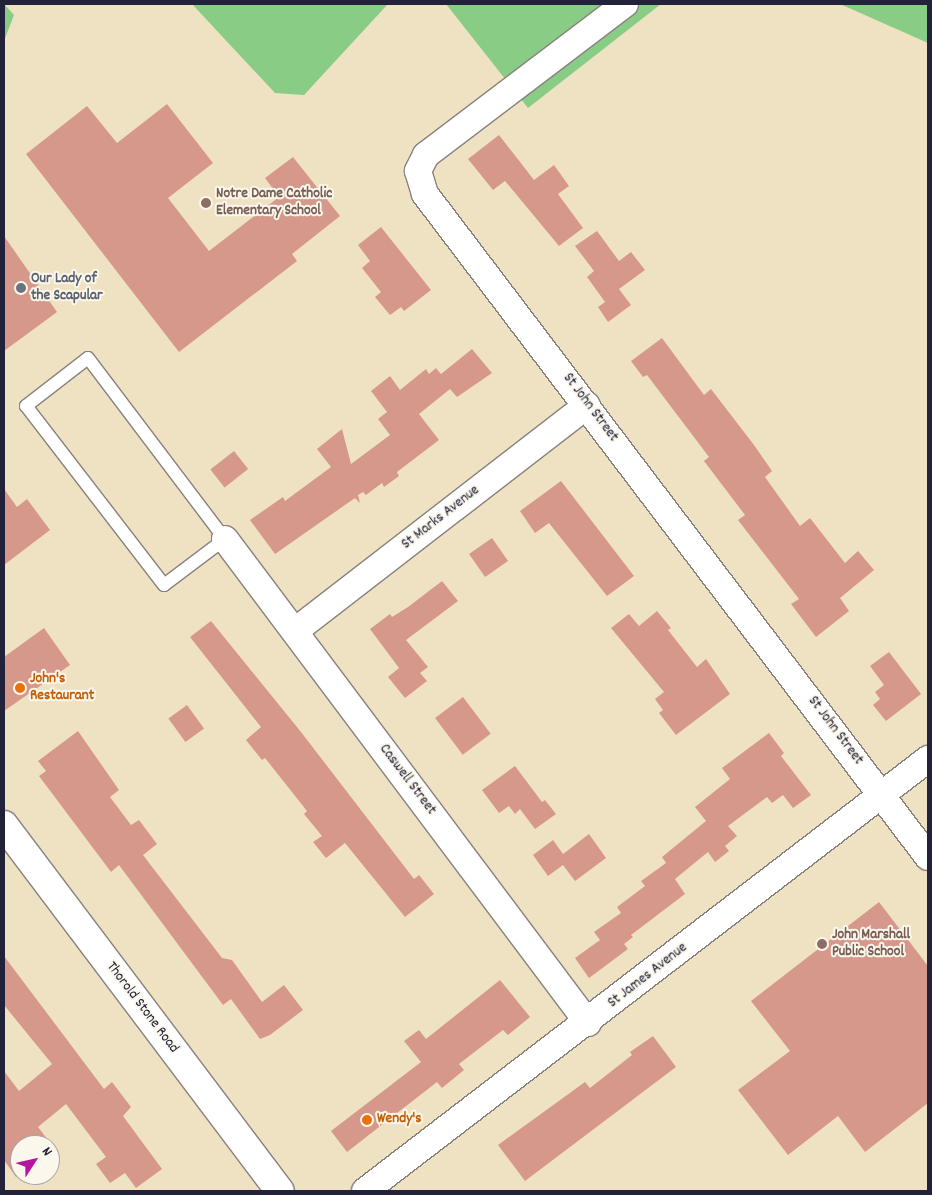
<!DOCTYPE html>
<html>
<head>
<meta charset="utf-8">
<style>
  body { margin:0 }
  #map { position:relative; width:932px; height:1195px; overflow:hidden; background:#efe2c3; font-family:Dekko,sans-serif }
  div>[style] { position:absolute }
  [style*='--x'] { left:calc(var(--x)*1px); top:calc(var(--y)*1px); width:calc(var(--w)*1px); rotate:calc(var(--a)*1deg) }
  .green>* { inset:0; background:#89cc85 }
  .building>* { inset:0; background:#d7988c; transform-origin:0 0 }
  .roads { filter:drop-shadow(1px 0 #88827f) drop-shadow(-1px 0 #88827f) drop-shadow(0 1px #88827f) drop-shadow(0 -1px #88827f) }
  .service>* { height:12px; margin:-6px; padding:0 6px; transform-origin:6px; border-radius:6px; background:#fff }
  .minor>* { height:26px; margin:-13px; padding:0 13px; transform-origin:13px; border-radius:13px; background:#fff }
  .secondary>* { height:28px; margin:-14px; padding:0 14px; transform-origin:14px; border-radius:14px; background:#fff }
  .dots>* { width:14px; height:14px; translate:-50% -50%; box-sizing:border-box; border:2px solid #fbf7ec; border-radius:50% }
  span { translate:-50% -50%; white-space:nowrap; text-align:center; line-height:1.15; -webkit-text-stroke:4px #fbf7ec; paint-order:stroke }
  .education-label { font-size:15px; color:#785e54; font-weight:700 }
  .left { translate:0 -50%; text-align:left }
  .worship-label { font-size:15px; color:#5b616d; font-weight:700 }
  .street-label { font-size:15px; color:#22223b }
  .food-label { font-size:15px; color:#c56008; font-weight:700 }
  .frame { position:absolute; inset:0; border:5px solid #22223b; pointer-events:none }
  .north { position:absolute; left:10px; top:1135px; width:50px; height:50px; box-sizing:border-box; background:#fbf7ec; border:1px solid #a4a2a5; border-radius:50%; rotate:55deg; font-size:14px; font-weight:700; line-height:20px; text-align:center; color:#22223b }
  .north::after { content:''; display:block; margin:auto; width:18px; height:22px; background:#b5179e; clip-path:polygon(50% 0,100% 100%,50% 72%,0 100%) }
</style>
</head>
<body>
<div id="map">
  <div class="green">
    <i style="clip-path:polygon(4px 4px,14px 15px,4px 41px)"></i>
    <i style="clip-path:polygon(192px 4px,388px 4px,304px 95px,275px 93px)"></i>
    <i style="clip-path:polygon(446px 4px,661px 4px,528px 108px)"></i>
    <i style="clip-path:polygon(840px 4px,928px 4px,928px 43px)"></i>
  </div>
  <div class="building">
    <i style="clip-path:polygon(167px 104px,213px 163px,168px 198px,209px 251px,279px 197px,265px 178px,293px 157px,340px 216px,292px 254px,297px 261px,179px 352px,26px 154px,87px 106px,117px 143px)"></i>
    <i style="clip-path:polygon(499px 135px,534px 180px,554px 165px,569px 186px,558px 194px,583px 228px,559px 246px,505px 181px,493px 190px,468px 159px)"></i>
    <i style="clip-path:polygon(381px 227px,431px 290px,404px 311px,401px 307px,390px 315px,375px 297px,381px 292px,362px 268px,370px 261px,358px 245px)"></i>
    <i style="clip-path:polygon(597px 231px,619px 261px,631px 252px,645px 270px,619px 289px,631px 305px,608px 322px,598px 307px,605px 302px,587px 277px,594px 271px,575px 246px)"></i>
    <i style="clip-path:polygon(4px 236px,57px 312px,4px 351px)"></i>
    <i style="clip-path:polygon(662px 338px,704px 395px,711px 389px,754px 445px,772px 471px,765px 477px,800px 526px,810px 518px,845px 563px,858px 551px,874px 570px,840px 598px,849px 611px,816px 637px,791px 604px,799px 599px,738px 520px,745px 515px,704px 461px,709px 457px,647px 375px,643px 377px,631px 361px)"></i>
    <i style="clip-path:polygon(472px 349px,492px 373px,457px 397px,450px 389px,419px 414px,439px 440px,397px 472px,399px 476px,384px 487px,382px 483px,366px 495px,363px 492px,358px 495px,360px 503px,355px 498px,275px 554px,250px 520px,283px 497px,285px 501px,331px 467px,317px 449px,342px 429px,351px 464px,390px 435px,378px 419px,387px 412px,371px 391px,390px 376px,400px 390px,426px 369px,429px 374px,436px 368px,441px 374px)"></i>
    <i style="left:234px;top:451px;width:23px;height:30px;rotate:52deg"></i>
    <i style="clip-path:polygon(561px 481px,634px 576px,607px 596px,549px 523px,535px 533px,520px 511px)"></i>
    <i style="clip-path:polygon(4px 489px,17px 507px,27px 499px,50px 530px,4px 565px)"></i>
    <i style="left:492px;top:538px;width:28px;height:28px;rotate:55deg"></i>
    <i style="clip-path:polygon(442px 581px,458px 601px,406px 640px,428px 667px,420px 673px,427px 681px,405px 698px,388px 677px,399px 668px,370px 629px,390px 614px,392px 617px,408px 607px)"></i>
    <i style="clip-path:polygon(657px 611px,671px 628px,668px 630px,697px 667px,706px 659px,730px 694px,676px 735px,659px 713px,663px 710px,655px 699px,664px 692px,611px 628px,629px 614px,639px 626px)"></i>
    <i style="clip-path:polygon(211px 621px,301px 732px,414px 879px,419px 875px,434px 894px,405px 917px,345px 843px,326px 858px,313px 842px,322px 836px,304px 814px,307px 811px,265px 758px,262px 760px,246px 740px,261px 727px,190px 637px)"></i>
    <i style="clip-path:polygon(44px 628px,70px 665px,4px 711px,4px 657px)"></i>
    <i style="clip-path:polygon(889px 652px,921px 694px,886px 721px,873px 705px,880px 699px,875px 692px,884px 685px,870px 666px)"></i>
    <i style="left:463px;top:697px;width:46px;height:35px;rotate:53deg"></i>
    <i style="left:187px;top:705px;width:29px;height:23px;rotate:54deg"></i>
    <i style="clip-path:polygon(78px 731px,119px 790px,110px 797px,131px 825px,139px 820px,157px 844px,143px 855px,222px 958px,232px 960px,262px 1002px,284px 985px,303px 1010px,270px 1035px,260px 1039px,231px 999px,223px 1005px,119px 865px,111px 872px,39px 776px,46px 771px,38px 761px)"></i>
    <i style="clip-path:polygon(769px 733px,784px 753px,781px 756px,811px 795px,793px 808px,783px 795px,772px 803px,767px 797px,728px 826px,737px 836px,725px 846px,729px 851px,715px 862px,708px 852px,675px 879px,685px 894px,631px 935px,633px 937px,624px 944px,628px 949px,589px 978px,575px 958px,600px 940px,594px 932px,621px 913px,617px 907px,645px 886px,641px 881px,666px 863px,662px 857px,706px 821px,695px 807px,730px 779px,722px 768px)"></i>
    <i style="clip-path:polygon(515px 766px,542px 802px,545px 800px,556px 814px,535px 829px,520px 809px,515px 814px,509px 806px,499px 813px,482px 790px)"></i>
    <i style="clip-path:polygon(589px 834px,606px 858px,575px 881px,563px 865px,548px 876px,533px 855px,553px 840px,563px 854px)"></i>
    <i style="clip-path:polygon(879px 902px,928px 966px,928px 1103px,865px 1152px,838px 1116px,788px 1155px,738px 1090px,790px 1051px,751px 1001px)"></i>
    <i style="clip-path:polygon(4px 956px,104px 1089px,112px 1082px,131px 1107px,123px 1116px,162px 1169px,136px 1188px,125px 1173px,110px 1183px,96px 1164px,106px 1157px,66px 1104px,38px 1127px,54px 1148px,50px 1151px,50px 1145px,20px 1145px,20px 1174px,16px 1177px,4px 1160px,4px 1071px,19px 1091px,52px 1064px,4px 1005px)"></i>
    <i style="clip-path:polygon(500px 980px,530px 1017px,508px 1035px,503px 1030px,459px 1064px,464px 1070px,442px 1088px,437px 1082px,347px 1152px,331px 1131px,421px 1062px,404px 1041px,419px 1030px,426px 1039px)"></i>
    <i style="clip-path:polygon(653px 1036px,676px 1067px,525px 1181px,498px 1145px,585px 1082px,590px 1088px,632px 1055px,630px 1052px)"></i>
  </div>
  <div class="roads">
    <div class="service">
      <i style="--x:88;--y:358;--w:227;--a:52.9"></i>
      <i style="--x:225;--y:539;--w:76;--a:143"></i>
      <i style="--x:164;--y:585;--w:226;--a:-127.6"></i>
      <i style="--x:26;--y:406;--w:78;--a:-37.7"></i>
    </div>
    <div class="minor">
      <i style="--x:625;--y:4;--w:250;--a:142.8"></i>
      <i style="--x:426;--y:155;--w:18;--a:117"></i>
      <i style="--x:418;--y:171;--w:24;--a:73"></i>
      <i style="--x:425;--y:194;--w:832;--a:52.81"></i>
      <i style="--x:225;--y:539;--w:605;--a:53.13"></i>
      <i style="--x:295;--y:631;--w:369;--a:-37.7"></i>
      <i style="--x:365;--y:1191;--w:710;--a:-37.5"></i>
    </div>
    <div class="secondary">
      <i style="--x:4;--y:825;--w:458;--a:53"></i>
    </div>
  </div>
  <div class="dots">
    <i style="left:206px;top:203px;background:#8d6e63"></i>
    <i style="left:21px;top:288px;background:#6b7280"></i>
    <i style="left:20px;top:688px;background:#e8710a"></i>
    <i style="left:822px;top:944px;background:#8d6e63"></i>
    <i style="left:367px;top:1120px;background:#e8710a"></i>
  </div>
  <div class="education-label">
    <span class="left" style="left:216px;top:203px">Notre Dame Catholic<br>Elementary School</span>
    <span class="left" style="left:832px;top:944px">John Marshall<br>Public School</span>
  </div>
  <div class="worship-label">
    <span class="left" style="left:31px;top:288px">Our Lady of<br>the Scapular</span>
  </div>
  <div class="street-label">
    <span style="left:590px;top:408px;rotate:53deg">St John Street</span>
    <span style="left:441px;top:518px;rotate:-38deg">St Marks Avenue</span>
    <span style="left:835px;top:731px;rotate:53deg">St John Street</span>
    <span style="left:407px;top:780px;rotate:53deg">Caswell Street</span>
    <span style="left:648px;top:976px;rotate:-38deg">St James Avenue</span>
    <span style="left:142px;top:1008px;rotate:53deg">Thorold Stone Road</span>
  </div>
  <div class="food-label">
    <span class="left" style="left:30px;top:688px">John's<br>Restaurant</span>
    <span class="left" style="left:377px;top:1120px">Wendy's</span>
  </div>
  <div class="frame"></div>
  <div class="north">N</div>
</div>
</body>
</html>
